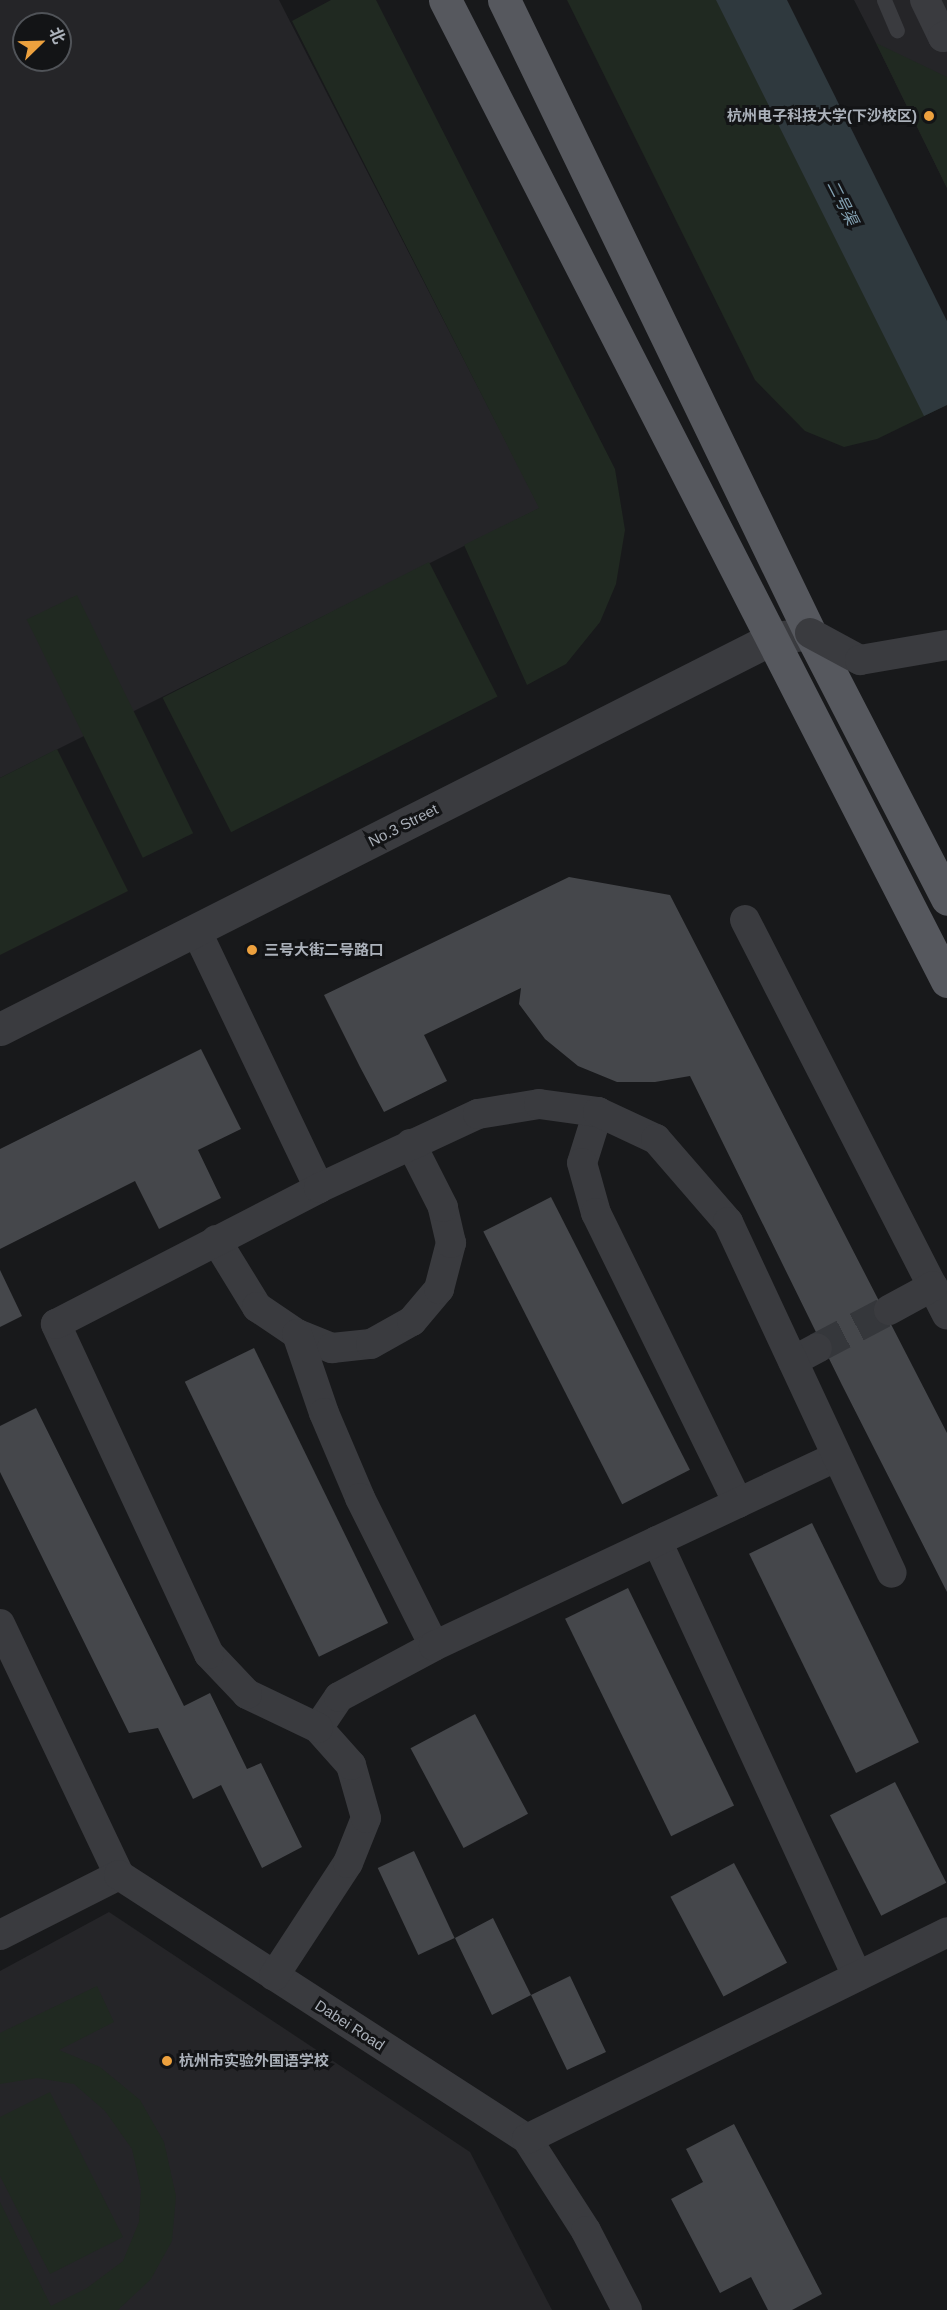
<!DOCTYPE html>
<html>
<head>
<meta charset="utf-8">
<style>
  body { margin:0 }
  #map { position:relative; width:947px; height:2310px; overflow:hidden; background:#18191b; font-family:Helvetica,"Noto Sans SC",sans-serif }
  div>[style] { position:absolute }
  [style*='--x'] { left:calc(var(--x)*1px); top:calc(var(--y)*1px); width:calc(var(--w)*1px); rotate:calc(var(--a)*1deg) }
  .built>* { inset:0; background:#252528 }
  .green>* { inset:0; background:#202921; transform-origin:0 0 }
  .water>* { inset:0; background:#2f393e }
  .building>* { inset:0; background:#45474b; transform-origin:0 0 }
  .minor-tunnel>* { height:30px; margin-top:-15px; transform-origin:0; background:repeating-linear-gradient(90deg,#35373b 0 30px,transparent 0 45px) }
  .service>* { height:15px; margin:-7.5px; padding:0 7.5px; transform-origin:7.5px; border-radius:7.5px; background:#3a3b3f }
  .minor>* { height:30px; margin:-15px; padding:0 15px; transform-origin:15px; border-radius:15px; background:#3a3b3f }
  .tertiary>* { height:33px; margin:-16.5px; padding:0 16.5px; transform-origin:16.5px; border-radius:16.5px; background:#3a3b3f }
  .primary>* { height:33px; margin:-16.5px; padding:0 16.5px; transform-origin:16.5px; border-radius:16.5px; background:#56585e }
  .minor-bridge>* { height:30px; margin:-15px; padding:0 15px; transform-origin:15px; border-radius:15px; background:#3a3b3f }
  .dots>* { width:16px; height:16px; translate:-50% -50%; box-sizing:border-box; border:3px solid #131416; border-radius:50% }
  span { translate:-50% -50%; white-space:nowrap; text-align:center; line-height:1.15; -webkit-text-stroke:6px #131416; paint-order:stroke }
  .poi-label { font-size:15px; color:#abb1ba; font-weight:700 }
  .right { translate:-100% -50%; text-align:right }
  .left { translate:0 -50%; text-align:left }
  .street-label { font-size:15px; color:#abb1ba }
  .water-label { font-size:16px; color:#84a2b3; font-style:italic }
  .north { position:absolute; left:12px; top:12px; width:60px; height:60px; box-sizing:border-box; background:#131416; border:2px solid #505358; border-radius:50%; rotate:67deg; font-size:16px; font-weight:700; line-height:24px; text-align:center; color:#abb1ba }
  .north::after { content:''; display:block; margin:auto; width:21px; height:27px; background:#eda13e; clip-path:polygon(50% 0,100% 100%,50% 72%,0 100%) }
</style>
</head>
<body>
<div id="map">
  <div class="built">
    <i style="clip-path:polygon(evenodd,0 0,279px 0,540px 508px,0 778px,0 0,24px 24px,60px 24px,60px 60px,24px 60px,24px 24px)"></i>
    <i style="clip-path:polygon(854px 0,947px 0,947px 188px,876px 43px)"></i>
    <i style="clip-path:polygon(109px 1912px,470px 2152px,552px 2310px,0 2310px,0 1971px)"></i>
  </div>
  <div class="green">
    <i style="clip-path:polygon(331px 0,376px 0,615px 469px,625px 530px,616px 584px,600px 622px,566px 664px,527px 685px,464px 545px,539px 508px,292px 21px)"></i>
    <i style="clip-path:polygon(567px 0,738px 0,947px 405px,877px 439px,844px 447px,805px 431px,755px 380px)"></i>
    <i style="clip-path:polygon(876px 43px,947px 77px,947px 188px)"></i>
    <i style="left:429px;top:562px;width:151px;height:299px;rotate:63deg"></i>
    <i style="left:77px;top:595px;width:265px;height:56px;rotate:64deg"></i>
    <i style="clip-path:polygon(57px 749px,128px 891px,0 955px,0 778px)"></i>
    <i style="clip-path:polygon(97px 1986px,114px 2022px,59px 2050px,100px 2067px,140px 2100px,164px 2142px,176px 2196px,172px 2241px,151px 2279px,118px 2310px,0 2310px,0 2202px,51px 2306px,87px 2288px,123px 2261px,139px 2222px,141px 2189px,132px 2149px,105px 2111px,74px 2084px,37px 2078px,0 2084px,0 2033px)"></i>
    <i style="clip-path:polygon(50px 2092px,123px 2237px,50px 2274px,0 2176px,0 2117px)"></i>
  </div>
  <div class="water">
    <i style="clip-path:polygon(716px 0,787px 0,947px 321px,947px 405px,924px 416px)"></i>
  </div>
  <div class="building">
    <i style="clip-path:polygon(569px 877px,670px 895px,947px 1433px,947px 1592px,842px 1385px,690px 1076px,655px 1082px,617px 1082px,578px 1066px,545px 1039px,519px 1004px,521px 988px,424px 1035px,447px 1081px,384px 1112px,360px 1067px,324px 995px)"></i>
    <i style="clip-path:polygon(201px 1049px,241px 1129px,198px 1150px,221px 1198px,159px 1229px,135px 1181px,0 1249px,0 1149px)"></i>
    <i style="left:551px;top:1197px;width:306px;height:76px;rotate:63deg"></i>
    <i style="clip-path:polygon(0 1270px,22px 1316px,0 1327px)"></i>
    <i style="left:254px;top:1348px;width:306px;height:77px;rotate:64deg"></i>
    <i style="clip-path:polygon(36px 1408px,184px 1706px,210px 1693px,247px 1769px,261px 1763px,302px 1847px,262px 1868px,221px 1785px,193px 1799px,158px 1728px,129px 1733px,0 1472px,0 1426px)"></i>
    <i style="left:812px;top:1523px;width:244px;height:70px;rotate:64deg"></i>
    <i style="left:628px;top:1588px;width:242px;height:70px;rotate:64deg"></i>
    <i style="left:475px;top:1714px;width:113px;height:73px;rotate:62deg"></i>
    <i style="left:895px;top:1782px;width:113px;height:73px;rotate:63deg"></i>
    <i style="left:414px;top:1851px;width:96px;height:40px;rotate:65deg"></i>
    <i style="left:734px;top:1863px;width:113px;height:72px;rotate:62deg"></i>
    <i style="clip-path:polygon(493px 1918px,531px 1995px,570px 1976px,606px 2052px,567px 2070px,531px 1995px,492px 2015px,455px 1938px)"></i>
    <i style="clip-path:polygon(734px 2124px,822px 2294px,792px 2310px,768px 2310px,751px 2277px,720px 2293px,671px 2199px,703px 2182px,686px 2149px)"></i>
  </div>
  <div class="minor-tunnel">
    <i style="--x:817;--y:1348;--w:81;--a:-27.8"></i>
  </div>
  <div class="service">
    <i style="--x:884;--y:0;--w:33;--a:67"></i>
  </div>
  <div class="minor">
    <i style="--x:925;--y:0;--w:41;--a:64.1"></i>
    <i style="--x:943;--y:37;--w:4;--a:-27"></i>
    <i style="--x:745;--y:920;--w:443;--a:62.9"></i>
    <i style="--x:196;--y:930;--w:286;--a:64.5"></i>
    <i style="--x:598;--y:1112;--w:53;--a:107.4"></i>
    <i style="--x:582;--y:1163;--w:52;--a:74.4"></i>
    <i style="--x:596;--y:1213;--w:323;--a:63.9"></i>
    <i style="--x:216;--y:1240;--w:79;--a:58.5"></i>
    <i style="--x:257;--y:1307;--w:48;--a:34"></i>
    <i style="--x:297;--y:1334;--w:38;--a:22"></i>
    <i style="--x:332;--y:1348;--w:39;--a:-6"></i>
    <i style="--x:371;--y:1344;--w:47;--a:-29.3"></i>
    <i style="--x:412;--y:1321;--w:42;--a:-49.8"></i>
    <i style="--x:439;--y:1289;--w:48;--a:-75.4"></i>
    <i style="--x:451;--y:1243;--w:37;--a:-103"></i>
    <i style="--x:443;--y:1207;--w:71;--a:-116.9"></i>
    <i style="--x:889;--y:1310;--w:50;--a:-28.6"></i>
    <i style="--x:297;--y:1334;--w:83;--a:71.1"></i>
    <i style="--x:324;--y:1413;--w:92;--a:67"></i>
    <i style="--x:360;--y:1498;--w:165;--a:63.4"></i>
    <i style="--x:793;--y:1361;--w:27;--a:-28"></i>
    <i style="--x:657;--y:1541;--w:479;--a:65.3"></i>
    <i style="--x:0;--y:1624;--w:278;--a:64.6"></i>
    <i style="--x:318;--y:1728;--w:37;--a:-56"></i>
    <i style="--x:339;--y:1697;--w:108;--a:-28.2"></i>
    <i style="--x:434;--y:1646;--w:444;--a:-25.2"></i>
    <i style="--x:0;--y:1935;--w:133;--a:-26.8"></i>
    <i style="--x:119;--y:1875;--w:486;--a:32.9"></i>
    <i style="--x:527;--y:2139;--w:109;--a:57.3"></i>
    <i style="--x:586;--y:2231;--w:89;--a:62.6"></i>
    <i style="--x:274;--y:1976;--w:135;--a:-56.8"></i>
    <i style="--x:348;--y:1863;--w:48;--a:-68.2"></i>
    <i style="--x:366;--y:1818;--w:55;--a:-105.8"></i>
    <i style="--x:351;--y:1765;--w:50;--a:-131.7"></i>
    <i style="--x:318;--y:1728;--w:79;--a:-154.4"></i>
    <i style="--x:247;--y:1694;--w:55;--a:-133.5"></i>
    <i style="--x:209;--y:1654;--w:364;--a:-114.9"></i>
    <i style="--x:56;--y:1324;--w:296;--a:-27.3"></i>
    <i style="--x:319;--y:1188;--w:175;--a:-25"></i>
    <i style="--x:478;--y:1114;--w:62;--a:-9.3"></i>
    <i style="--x:539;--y:1104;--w:60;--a:7.7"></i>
    <i style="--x:598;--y:1112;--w:64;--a:25"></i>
    <i style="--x:656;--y:1139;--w:110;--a:49.1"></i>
    <i style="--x:728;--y:1222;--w:387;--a:65"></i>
    <i style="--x:527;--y:2139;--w:468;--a:-26.2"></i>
  </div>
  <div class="tertiary">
    <i style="--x:0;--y:1029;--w:864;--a:-26.83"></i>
    <i style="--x:771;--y:639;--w:39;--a:-9"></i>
  </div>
  <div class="primary">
    <i style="--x:445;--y:0;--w:1102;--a:62.9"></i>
    <i style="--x:504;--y:0;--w:703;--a:64.2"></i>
    <i style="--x:810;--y:633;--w:299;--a:62.7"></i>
  </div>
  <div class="minor-bridge">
    <i style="--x:810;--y:633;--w:57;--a:28.4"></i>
    <i style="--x:860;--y:660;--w:88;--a:-9.8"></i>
  </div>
  <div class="dots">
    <i style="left:929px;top:116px;background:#eda13e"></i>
    <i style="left:252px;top:950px;background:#eda13e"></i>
    <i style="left:167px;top:2061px;background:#eda13e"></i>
  </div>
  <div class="poi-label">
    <span class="right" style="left:917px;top:116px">杭州电子科技大学(下沙校区)</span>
    <span class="left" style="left:264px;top:950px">三号大街二号路口</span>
    <span class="left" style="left:179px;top:2061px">杭州市实验外国语学校</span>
  </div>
  <div class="street-label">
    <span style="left:403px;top:825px;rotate:-27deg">No.3 Street</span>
    <span style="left:350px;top:2025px;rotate:33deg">Dabei Road</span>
  </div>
  <div class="water-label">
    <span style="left:842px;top:203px;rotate:63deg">二号渠</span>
  </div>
  <div class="north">北</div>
</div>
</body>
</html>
